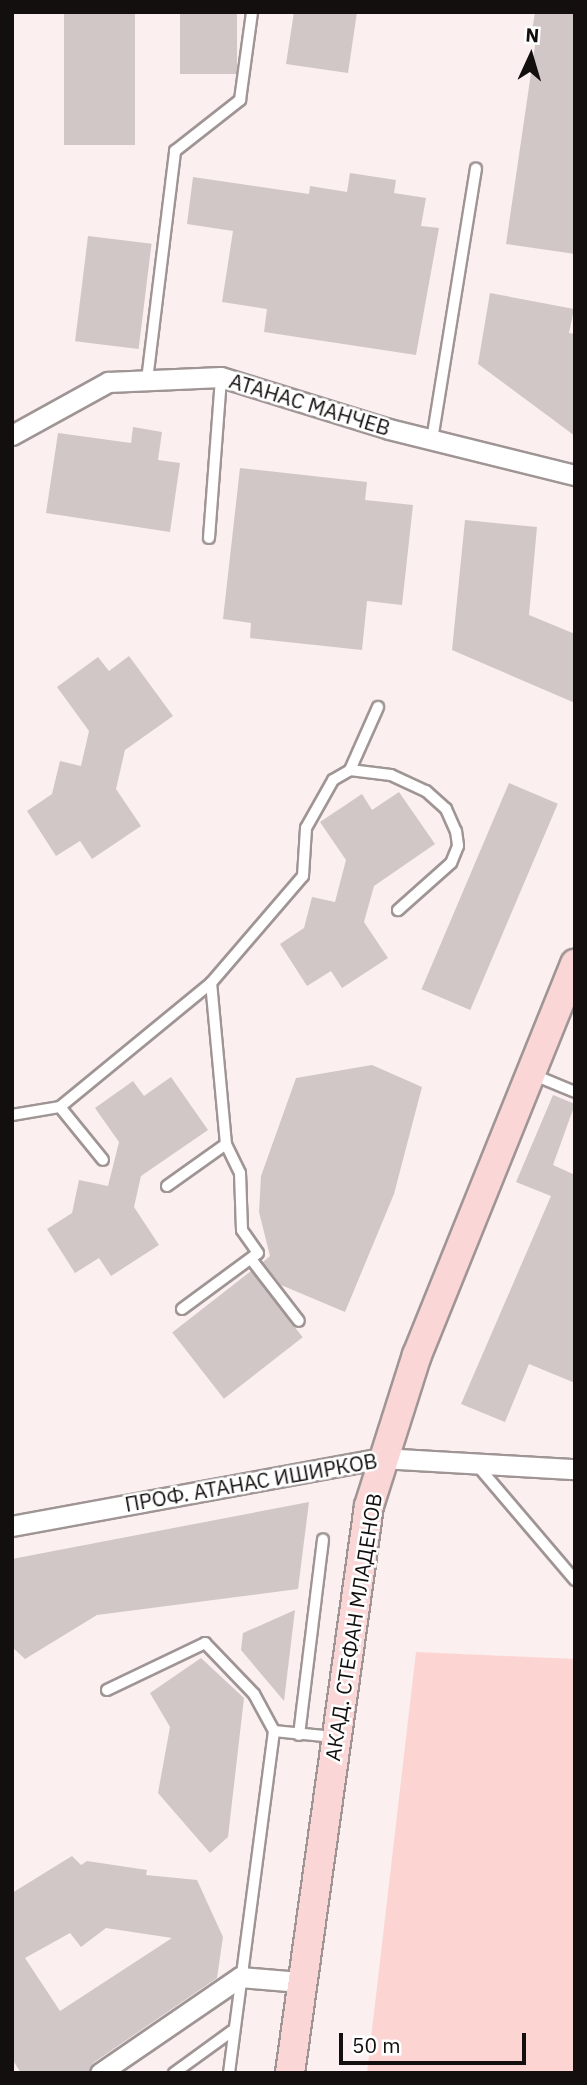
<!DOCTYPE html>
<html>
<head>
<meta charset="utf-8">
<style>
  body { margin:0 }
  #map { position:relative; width:587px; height:2085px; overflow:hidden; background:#fbefef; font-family:"IBM Plex Sans",sans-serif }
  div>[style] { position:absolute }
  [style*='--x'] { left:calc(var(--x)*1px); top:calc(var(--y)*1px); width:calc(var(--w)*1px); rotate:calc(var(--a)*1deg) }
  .green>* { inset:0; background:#fcd5d3 }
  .building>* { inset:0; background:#d2c7c7; transform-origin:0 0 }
  .roads { filter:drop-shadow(2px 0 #9f9594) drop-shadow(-2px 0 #9f9594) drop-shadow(0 2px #9f9594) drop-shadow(0 -2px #9f9594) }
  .lane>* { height:10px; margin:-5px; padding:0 5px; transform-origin:5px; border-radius:5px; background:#fff }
  .street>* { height:19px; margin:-9.5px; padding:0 9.5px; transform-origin:9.5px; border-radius:9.5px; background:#fff }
  .secondary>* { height:28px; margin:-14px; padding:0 14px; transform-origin:14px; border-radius:14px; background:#fad6d7 }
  span { translate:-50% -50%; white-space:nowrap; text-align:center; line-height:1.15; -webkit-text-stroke:5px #fff; paint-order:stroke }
  .street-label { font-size:21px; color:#120f0e }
  .frame { position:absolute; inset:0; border:14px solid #120f0e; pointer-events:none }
  .north { position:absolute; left:496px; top:21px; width:70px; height:70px; -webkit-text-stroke:5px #fff; paint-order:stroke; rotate:4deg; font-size:19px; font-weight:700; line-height:28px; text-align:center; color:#120f0e }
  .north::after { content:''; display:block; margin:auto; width:24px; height:32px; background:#120f0e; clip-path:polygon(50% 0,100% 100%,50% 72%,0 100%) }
  .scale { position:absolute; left:339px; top:2033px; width:187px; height:32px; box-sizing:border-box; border:4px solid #120f0e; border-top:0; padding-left:9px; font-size:21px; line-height:24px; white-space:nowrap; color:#120f0e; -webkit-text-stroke:5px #fff; paint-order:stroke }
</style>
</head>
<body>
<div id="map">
  <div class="green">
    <i style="clip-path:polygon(416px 1652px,575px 1659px,575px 2073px,367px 2073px)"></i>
  </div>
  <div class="building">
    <i style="left:64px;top:12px;width:71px;height:133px"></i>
    <i style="left:180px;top:12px;width:57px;height:62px"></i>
    <i style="clip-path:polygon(294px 12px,357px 12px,348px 73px,286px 64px)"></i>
    <i style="clip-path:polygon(535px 12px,575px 12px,575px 254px,506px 244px,536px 39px,531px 38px)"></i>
    <i style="clip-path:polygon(350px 173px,396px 180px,394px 193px,426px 198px,421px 226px,439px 228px,416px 355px,264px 332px,267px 309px,222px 302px,233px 231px,187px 224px,193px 177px,309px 194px,310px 186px,347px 192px)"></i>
    <i style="left:88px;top:236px;width:64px;height:106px;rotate:7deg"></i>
    <i style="clip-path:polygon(490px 293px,574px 309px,569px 333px,575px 334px,575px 436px,478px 364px)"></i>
    <i style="clip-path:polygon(133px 427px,162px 432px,158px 460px,180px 463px,170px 532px,46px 513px,58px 433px,131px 443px)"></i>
    <i style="clip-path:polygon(240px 468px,367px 482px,365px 500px,413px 505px,402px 605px,367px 601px,362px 650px,250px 638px,251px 623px,223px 619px)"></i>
    <i style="clip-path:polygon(465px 520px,537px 527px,529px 615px,575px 634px,575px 703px,452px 650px)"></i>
    <i style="clip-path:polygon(129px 656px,173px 716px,125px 750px,116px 789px,141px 826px,92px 859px,80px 841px,56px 856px,27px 811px,52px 794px,60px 761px,81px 766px,89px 731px,57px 687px,98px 657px,109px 671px)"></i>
    <i style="left:509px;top:783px;width:53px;height:224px;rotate:23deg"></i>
    <i style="clip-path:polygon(399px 792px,435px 844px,374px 886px,364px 922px,388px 958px,342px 988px,331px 971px,307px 986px,280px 944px,304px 928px,312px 897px,335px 902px,346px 860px,320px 822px,362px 794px,372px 810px)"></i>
    <i style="clip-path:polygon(372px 1065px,422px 1087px,394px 1194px,345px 1312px,281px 1285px,263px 1262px,270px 1256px,259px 1212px,261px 1176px,296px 1078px)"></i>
    <i style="clip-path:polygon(171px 1077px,208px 1130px,141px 1176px,134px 1207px,159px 1245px,111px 1276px,99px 1258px,75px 1273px,47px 1229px,72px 1213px,79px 1180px,108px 1186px,119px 1142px,95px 1108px,133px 1081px,144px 1096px)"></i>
    <i style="clip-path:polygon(553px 1095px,575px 1104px,553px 1165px,575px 1175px,575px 1383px,529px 1364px,505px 1422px,461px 1404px,551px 1196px,516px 1182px)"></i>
    <i style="left:251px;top:1271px;width:84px;height:100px;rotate:52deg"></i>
    <i style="clip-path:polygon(309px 1502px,298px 1589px,97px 1615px,25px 1659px,12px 1647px,12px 1559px)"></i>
    <i style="clip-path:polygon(295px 1610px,284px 1701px,241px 1650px,243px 1633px)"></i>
    <i style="clip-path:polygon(201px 1658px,244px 1698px,228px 1837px,210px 1853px,158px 1793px,170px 1727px,150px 1693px)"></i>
    <i style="clip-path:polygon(evenodd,72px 1856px,81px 1865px,87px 1861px,147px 1870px,146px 1875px,197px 1880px,223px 1937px,217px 1978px,93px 2063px,88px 2073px,21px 2073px,12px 2059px,12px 1893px,72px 1856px,106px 1928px,172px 1938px,60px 2011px,25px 1958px,70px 1933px,81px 1947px,106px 1928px)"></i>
  </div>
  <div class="roads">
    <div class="lane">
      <i style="--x:147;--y:380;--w:231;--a:-83"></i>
      <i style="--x:175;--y:151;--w:83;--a:-38.1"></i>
      <i style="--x:240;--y:100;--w:89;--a:-82.2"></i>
      <i style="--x:432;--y:440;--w:275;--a:-80.8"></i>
      <i style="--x:209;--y:538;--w:161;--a:-85.7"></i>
      <i style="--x:350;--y:770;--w:69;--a:-66"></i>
      <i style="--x:534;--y:1075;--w:44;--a:22.5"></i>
      <i style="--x:60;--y:1107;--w:68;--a:50.9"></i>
      <i style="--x:12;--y:1115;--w:49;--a:-9.5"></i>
      <i style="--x:60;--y:1107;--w:195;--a:-39.4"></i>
      <i style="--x:211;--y:983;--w:141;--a:-49.3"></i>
      <i style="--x:303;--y:876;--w:48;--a:-86.4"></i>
      <i style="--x:306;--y:828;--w:55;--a:-60.6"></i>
      <i style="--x:333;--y:780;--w:20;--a:-30"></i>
      <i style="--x:350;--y:770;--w:41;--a:7"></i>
      <i style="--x:391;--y:775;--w:38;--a:25"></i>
      <i style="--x:426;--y:791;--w:27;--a:42"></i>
      <i style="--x:446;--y:809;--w:24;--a:66"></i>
      <i style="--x:456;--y:831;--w:15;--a:82"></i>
      <i style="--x:458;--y:846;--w:18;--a:112"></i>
      <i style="--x:451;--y:863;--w:71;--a:138.4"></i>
      <i style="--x:167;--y:1186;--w:72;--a:-35.4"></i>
      <i style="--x:226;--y:1144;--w:162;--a:-95.3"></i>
      <i style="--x:251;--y:1259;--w:78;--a:52.3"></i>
      <i style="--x:182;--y:1309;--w:94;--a:-36.4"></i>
      <i style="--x:258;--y:1253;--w:28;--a:-125"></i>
      <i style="--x:242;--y:1230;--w:57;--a:-92"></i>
      <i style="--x:240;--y:1173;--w:32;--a:-116"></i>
      <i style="--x:477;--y:1465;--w:151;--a:49.6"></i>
      <i style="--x:107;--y:1690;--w:109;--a:-25.6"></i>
      <i style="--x:205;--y:1643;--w:71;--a:46.1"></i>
      <i style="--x:254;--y:1694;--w:42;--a:61.6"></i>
      <i style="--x:299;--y:1735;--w:197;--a:-83"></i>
      <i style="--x:174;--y:2073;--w:72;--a:-35.9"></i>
      <i style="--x:229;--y:2073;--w:345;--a:-82.5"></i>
      <i style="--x:274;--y:1731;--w:60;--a:5.7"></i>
    </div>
    <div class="street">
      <i style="--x:12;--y:435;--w:110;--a:-28.9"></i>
      <i style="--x:108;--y:382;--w:113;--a:-2.5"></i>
      <i style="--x:221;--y:377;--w:176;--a:17.2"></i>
      <i style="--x:389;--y:429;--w:192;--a:13.9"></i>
      <i style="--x:12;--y:1526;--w:376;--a:-10.4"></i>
      <i style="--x:382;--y:1458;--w:193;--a:3.3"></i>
      <i style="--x:100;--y:2073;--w:170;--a:-34.4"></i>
      <i style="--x:240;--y:1977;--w:60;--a:4.8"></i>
    </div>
    <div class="secondary">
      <i style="--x:290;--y:2073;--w:572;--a:-82.07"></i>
      <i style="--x:369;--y:1506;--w:158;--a:-72.4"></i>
      <i style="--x:417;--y:1355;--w:422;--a:-68"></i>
    </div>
  </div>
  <div class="street-label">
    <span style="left:310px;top:404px;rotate:17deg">АТАНАС МАНЧЕВ</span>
    <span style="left:251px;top:1482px;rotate:-10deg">ПРОФ. АТАНАС ИШИРКОВ</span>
    <span style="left:353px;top:1627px;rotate:-81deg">АКАД. СТЕФАН МЛАДЕНОВ</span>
  </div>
  <div class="frame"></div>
  <div class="north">N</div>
  <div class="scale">50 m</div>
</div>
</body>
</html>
